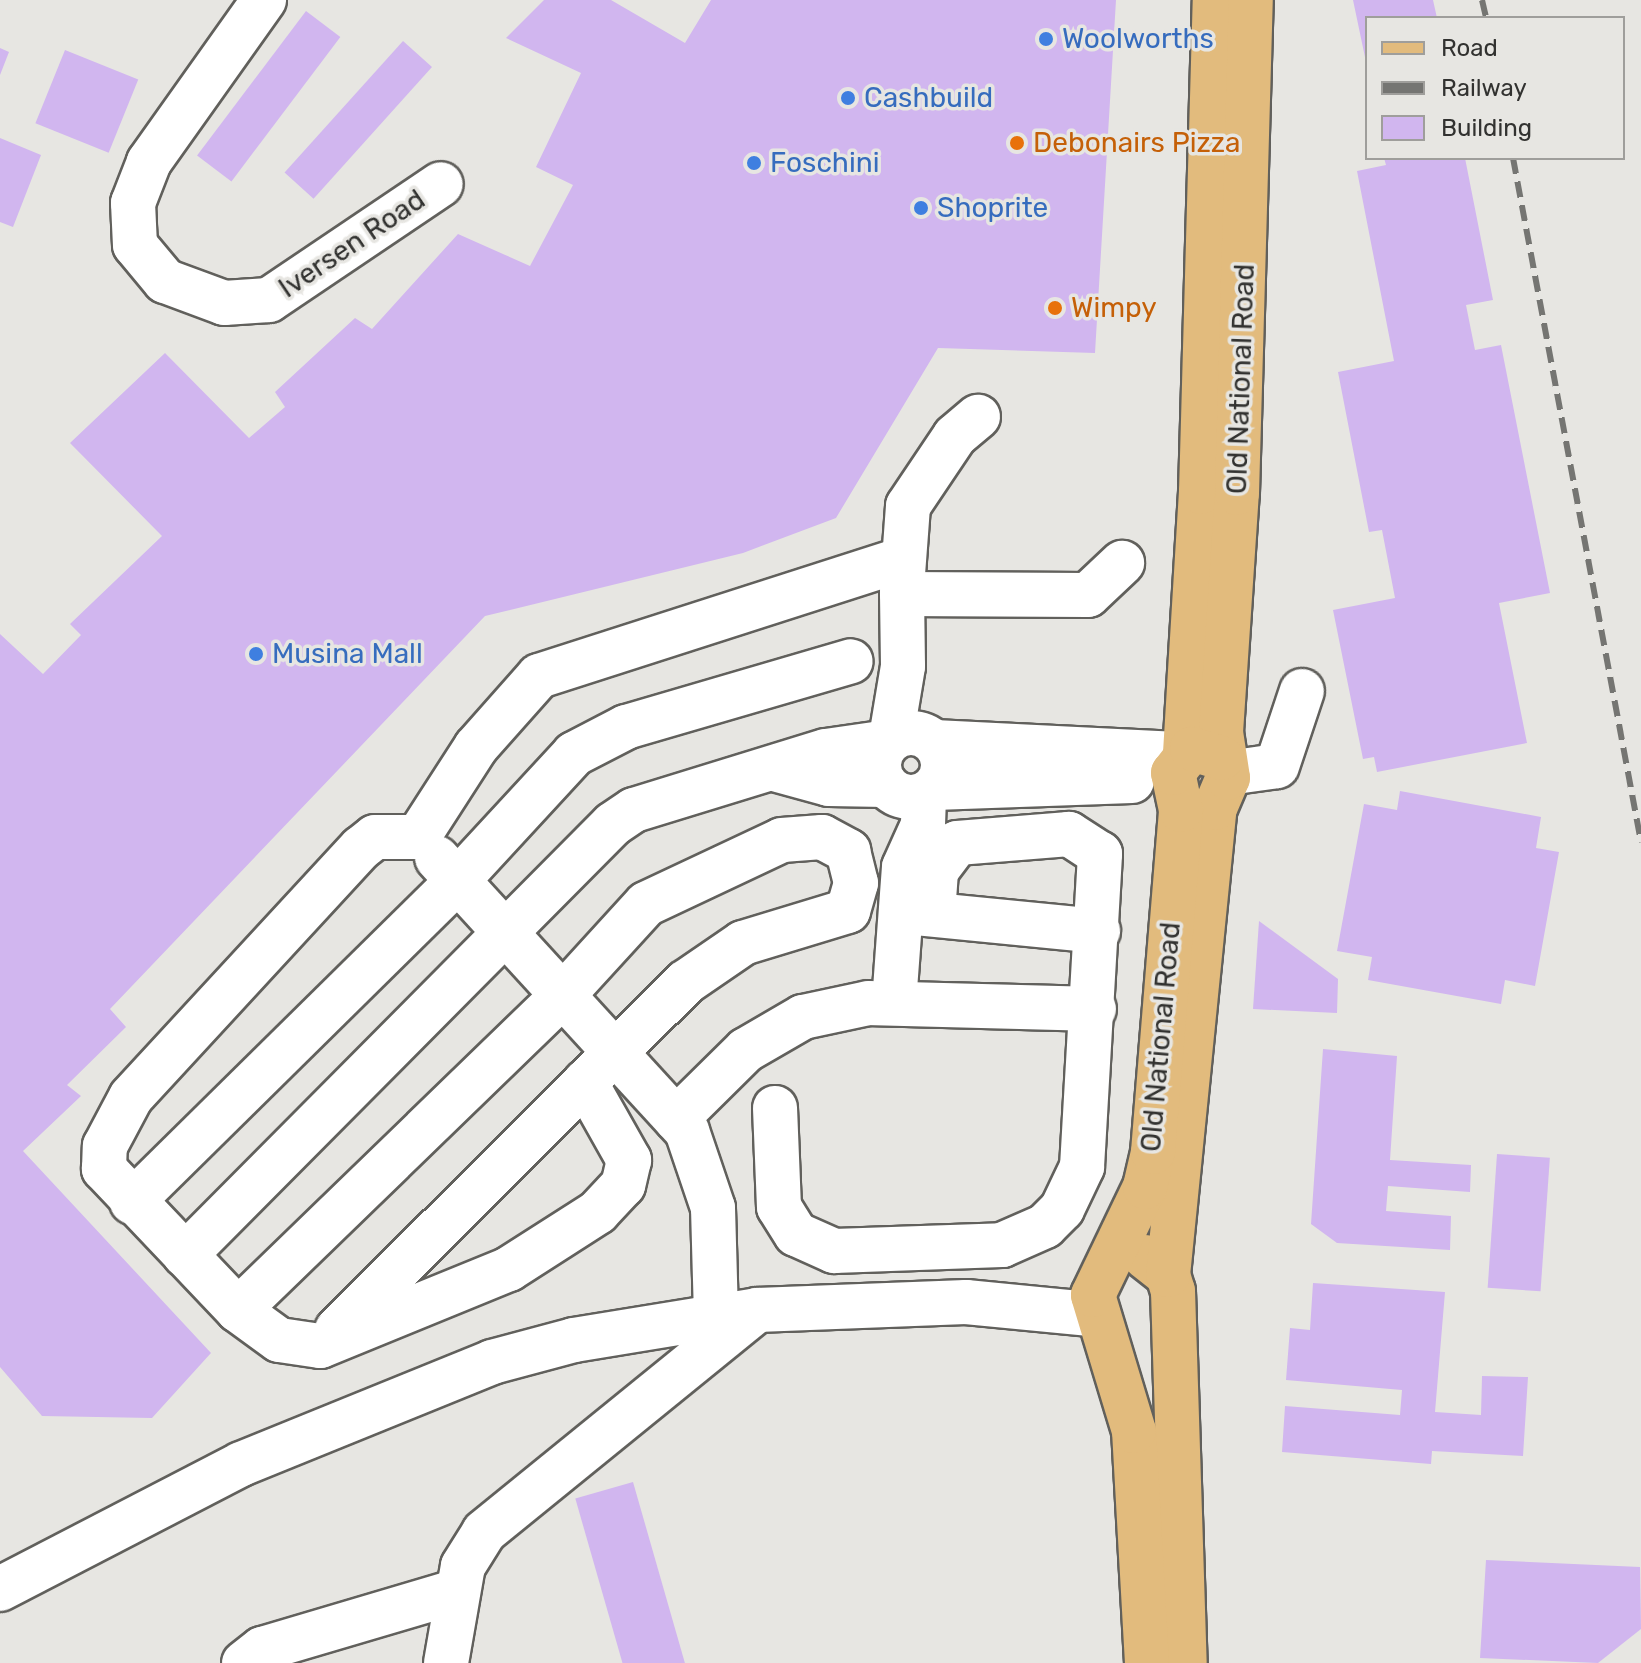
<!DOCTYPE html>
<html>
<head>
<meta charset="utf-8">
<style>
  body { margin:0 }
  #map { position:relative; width:1641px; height:1663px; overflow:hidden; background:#e7e6e2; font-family:Rubik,sans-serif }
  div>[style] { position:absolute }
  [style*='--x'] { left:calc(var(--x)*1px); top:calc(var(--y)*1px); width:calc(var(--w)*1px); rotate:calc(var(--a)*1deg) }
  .building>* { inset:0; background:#d1b6ef; transform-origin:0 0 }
  .roads { filter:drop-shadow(2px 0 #61605c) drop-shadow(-2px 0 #61605c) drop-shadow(0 2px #61605c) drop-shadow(0 -2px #61605c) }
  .minor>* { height:44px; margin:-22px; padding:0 22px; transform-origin:22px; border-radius:22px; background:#fff }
  .minor>.ring { margin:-22px; padding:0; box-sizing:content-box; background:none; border:44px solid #fff; border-radius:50% }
  .major>* { height:44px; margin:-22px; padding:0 22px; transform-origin:22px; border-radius:22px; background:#e2bb7d }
  .rail>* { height:6px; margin-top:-3px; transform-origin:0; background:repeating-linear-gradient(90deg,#757572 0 16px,transparent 0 24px) }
  .dots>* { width:22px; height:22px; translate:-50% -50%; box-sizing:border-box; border:4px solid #e7e6e2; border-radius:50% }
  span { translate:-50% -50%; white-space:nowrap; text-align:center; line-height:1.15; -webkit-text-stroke:7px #e7e6e2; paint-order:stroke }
  .shop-label { font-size:28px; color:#366cbe }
  .left { translate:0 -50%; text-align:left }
  .food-label { font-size:28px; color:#c56008 }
  .street-label { font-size:28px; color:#323230 }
  .legend { position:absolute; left:1365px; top:16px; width:260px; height:144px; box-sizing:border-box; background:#e7e6e2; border:2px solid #9f9e9b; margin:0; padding:10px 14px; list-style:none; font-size:24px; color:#323230 }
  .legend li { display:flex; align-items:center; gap:16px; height:40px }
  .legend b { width:40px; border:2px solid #9f9e9b }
</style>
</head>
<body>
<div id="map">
  <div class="building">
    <i style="clip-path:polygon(544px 0,611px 0,685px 43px,711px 0,1116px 0,1095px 353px,938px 348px,836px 518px,743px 553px,485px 616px,110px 1009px,126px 1027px,67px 1085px,81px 1096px,23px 1151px,211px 1353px,152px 1418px,42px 1416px,0 1367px,0 634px,43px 674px,81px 635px,70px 624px,162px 536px,70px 443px,165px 353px,249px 438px,285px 407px,275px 392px,355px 318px,372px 329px,458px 234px,530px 266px,573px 185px,536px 167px,581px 73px,506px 38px)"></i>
    <i style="clip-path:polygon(1353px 0,1433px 0,1437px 18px,1367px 18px,1366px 62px)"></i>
    <i style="left:306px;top:11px;width:43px;height:181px;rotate:37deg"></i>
    <i style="left:403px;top:41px;width:39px;height:177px;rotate:42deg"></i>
    <i style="clip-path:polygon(0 48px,9px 52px,0 75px)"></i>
    <i style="left:65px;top:50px;width:79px;height:79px;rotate:22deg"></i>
    <i style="clip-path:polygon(0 138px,41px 155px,13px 227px,0 222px)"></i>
    <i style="clip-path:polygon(1384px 158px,1465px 158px,1493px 300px,1466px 305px,1475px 350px,1501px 345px,1550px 593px,1499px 603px,1527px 743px,1377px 772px,1374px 757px,1363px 759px,1333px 610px,1395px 598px,1382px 530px,1369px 532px,1338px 372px,1394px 361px,1357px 171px,1386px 165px)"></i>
    <i style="clip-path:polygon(1400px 791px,1541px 817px,1536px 848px,1559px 852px,1535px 986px,1505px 980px,1501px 1004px,1368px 980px,1372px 957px,1337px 951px,1364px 804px,1397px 810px)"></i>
    <i style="clip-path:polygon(1259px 921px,1338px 979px,1337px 1013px,1253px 1009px)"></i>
    <i style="clip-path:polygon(1323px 1049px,1397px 1056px,1390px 1160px,1471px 1165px,1470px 1192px,1388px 1186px,1386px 1211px,1451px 1216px,1450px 1250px,1337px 1243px,1311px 1224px)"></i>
    <i style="left:1497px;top:1154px;width:53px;height:134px;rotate:4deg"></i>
    <i style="clip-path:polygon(1313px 1283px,1445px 1292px,1435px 1412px,1481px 1415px,1482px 1376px,1528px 1377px,1523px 1456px,1432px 1451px,1431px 1464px,1282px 1452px,1285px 1406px,1400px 1415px,1402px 1390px,1286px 1380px,1290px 1328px,1310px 1330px)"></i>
    <i style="left:633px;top:1482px;width:189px;height:60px;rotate:74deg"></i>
    <i style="clip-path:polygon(1486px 1560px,1640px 1567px,1641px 1629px,1598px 1663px,1480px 1658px)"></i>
  </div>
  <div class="roads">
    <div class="minor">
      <i style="--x:264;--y:0;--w:199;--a:125.4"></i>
      <i style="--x:149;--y:162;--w:44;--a:111.3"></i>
      <i style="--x:133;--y:203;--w:42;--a:87.3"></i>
      <i style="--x:135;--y:245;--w:47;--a:50.2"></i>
      <i style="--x:165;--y:281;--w:63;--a:20.4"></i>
      <i style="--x:224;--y:303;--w:45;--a:-3.8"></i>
      <i style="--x:269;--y:300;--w:207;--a:-34"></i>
      <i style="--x:902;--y:588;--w:82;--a:-85.8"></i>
      <i style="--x:908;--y:506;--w:84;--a:-56.1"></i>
      <i style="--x:955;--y:436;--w:30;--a:-40"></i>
      <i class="ring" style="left:879px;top:733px;width:20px;height:20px"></i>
      <i style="--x:891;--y:738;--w:73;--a:-80.5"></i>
      <i style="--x:903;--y:666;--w:72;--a:-90.8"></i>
      <i style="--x:902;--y:594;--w:186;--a:0.3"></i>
      <i style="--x:1088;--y:595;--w:47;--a:-43.3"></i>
      <i style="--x:934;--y:742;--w:249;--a:2.8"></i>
      <i style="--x:778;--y:770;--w:53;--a:15.4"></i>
      <i style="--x:829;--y:784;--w:57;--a:1"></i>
      <i style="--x:1228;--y:773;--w:49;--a:-8.1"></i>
      <i style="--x:1277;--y:766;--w:79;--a:-71.6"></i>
      <i style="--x:934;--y:788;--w:198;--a:-2"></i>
      <i style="--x:437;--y:858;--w:370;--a:47.5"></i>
      <i style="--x:687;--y:1131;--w:81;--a:71.3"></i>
      <i style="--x:713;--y:1208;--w:106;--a:88.4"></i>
      <i style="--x:905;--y:912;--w:194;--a:5.6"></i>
      <i style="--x:894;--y:1003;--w:136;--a:-85.8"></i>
      <i style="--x:904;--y:867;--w:46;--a:-65.7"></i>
      <i style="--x:923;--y:825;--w:30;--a:-88"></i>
      <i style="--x:585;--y:1082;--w:90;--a:60.6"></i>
      <i style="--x:629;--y:1160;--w:26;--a:103"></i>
      <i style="--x:623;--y:1185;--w:37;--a:133"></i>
      <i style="--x:598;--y:1212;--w:106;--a:147.4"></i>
      <i style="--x:509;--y:1269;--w:204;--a:157.8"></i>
      <i style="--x:320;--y:1346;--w:41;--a:-171.7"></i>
      <i style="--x:279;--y:1340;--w:51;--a:-143.8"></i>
      <i style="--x:238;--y:1310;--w:195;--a:-133.5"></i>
      <i style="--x:104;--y:1169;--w:23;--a:-88"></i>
      <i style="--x:105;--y:1146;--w:55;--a:-62"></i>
      <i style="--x:131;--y:1097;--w:339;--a:-47.3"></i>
      <i style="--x:361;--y:848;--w:18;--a:-38"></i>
      <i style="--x:375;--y:837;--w:43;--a:0"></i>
      <i style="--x:418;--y:837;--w:107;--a:-57.2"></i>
      <i style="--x:476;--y:747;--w:95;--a:-48.4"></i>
      <i style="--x:539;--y:676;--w:382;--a:-17.8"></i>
      <i style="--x:775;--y:1108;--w:99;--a:87.7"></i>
      <i style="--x:779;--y:1207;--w:32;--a:58"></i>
      <i style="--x:796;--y:1234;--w:42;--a:24.1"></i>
      <i style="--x:834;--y:1251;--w:168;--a:-2"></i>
      <i style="--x:1002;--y:1245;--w:47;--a:-23.8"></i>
      <i style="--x:1045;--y:1226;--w:24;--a:-45"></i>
      <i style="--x:1062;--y:1209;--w:47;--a:-64.5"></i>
      <i style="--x:1082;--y:1167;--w:314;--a:-86.7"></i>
      <i style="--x:1100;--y:854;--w:37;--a:-147"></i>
      <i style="--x:1069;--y:834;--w:112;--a:175.4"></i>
      <i style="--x:957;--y:843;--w:35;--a:127"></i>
      <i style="--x:936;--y:871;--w:43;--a:94"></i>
      <i style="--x:676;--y:1119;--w:98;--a:-44.6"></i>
      <i style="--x:746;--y:1050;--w:66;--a:-30.1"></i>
      <i style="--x:803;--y:1017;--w:67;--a:-12"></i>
      <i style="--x:869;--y:1003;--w:225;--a:1.5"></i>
      <i style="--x:132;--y:1202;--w:457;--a:-44.6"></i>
      <i style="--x:457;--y:881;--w:173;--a:-47.3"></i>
      <i style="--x:574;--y:754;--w:59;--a:-27.4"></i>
      <i style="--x:626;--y:727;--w:234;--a:-16.3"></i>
      <i style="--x:185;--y:1255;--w:607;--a:-45.2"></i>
      <i style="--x:613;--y:824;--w:25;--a:-34"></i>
      <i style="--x:634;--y:810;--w:201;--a:-17.1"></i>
      <i style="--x:826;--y:751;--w:63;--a:-8.3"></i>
      <i style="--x:238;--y:1310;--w:453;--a:-44.1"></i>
      <i style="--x:563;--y:995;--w:123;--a:-47.6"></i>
      <i style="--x:646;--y:904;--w:150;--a:-25.2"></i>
      <i style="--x:782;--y:840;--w:40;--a:-4.3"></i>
      <i style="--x:822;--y:837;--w:30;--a:28"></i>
      <i style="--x:848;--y:851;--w:33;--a:76"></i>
      <i style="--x:856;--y:883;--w:29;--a:106"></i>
      <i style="--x:848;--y:911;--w:110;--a:163.1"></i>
      <i style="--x:743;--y:943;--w:69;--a:145.6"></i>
      <i style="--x:686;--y:982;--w:493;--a:135.1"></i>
      <i style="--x:0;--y:1589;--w:271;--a:-27.4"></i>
      <i style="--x:241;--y:1464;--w:271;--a:-22.1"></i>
      <i style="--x:492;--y:1362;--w:85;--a:-15"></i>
      <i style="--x:574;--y:1340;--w:185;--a:-9.3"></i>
      <i style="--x:244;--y:1663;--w:23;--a:-38"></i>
      <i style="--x:262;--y:1649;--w:204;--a:-16.5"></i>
      <i style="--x:446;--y:1663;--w:98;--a:-80.1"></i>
      <i style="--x:463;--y:1566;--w:40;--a:-58"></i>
      <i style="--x:484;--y:1532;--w:352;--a:-39.1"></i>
      <i style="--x:757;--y:1310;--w:209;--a:-2.2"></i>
      <i style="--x:966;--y:1302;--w:133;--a:5.6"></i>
    </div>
    <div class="major">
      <i style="--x:1185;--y:753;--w:261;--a:-86.5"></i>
      <i style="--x:1201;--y:492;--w:492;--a:-88.4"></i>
      <i style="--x:1145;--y:1257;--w:29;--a:38"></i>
      <i style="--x:1168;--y:1275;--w:17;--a:73"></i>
      <i style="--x:1173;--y:1291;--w:372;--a:88.2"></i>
      <i style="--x:1168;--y:1275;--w:469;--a:-84.3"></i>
      <i style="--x:1215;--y:808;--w:33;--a:-67"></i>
      <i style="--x:1228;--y:778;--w:47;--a:-98.7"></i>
      <i style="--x:1221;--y:732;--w:240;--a:-86.2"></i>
      <i style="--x:1237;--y:493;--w:493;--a:-88.4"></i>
      <i style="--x:1147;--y:1663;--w:232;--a:-93.2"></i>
      <i style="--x:1134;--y:1431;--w:142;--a:-106.8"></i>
      <i style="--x:1093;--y:1295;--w:120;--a:-64.3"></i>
      <i style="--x:1145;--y:1187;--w:36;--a:-77"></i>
      <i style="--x:1153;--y:1152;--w:343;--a:-85.3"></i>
      <i style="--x:1181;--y:810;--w:38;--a:-102"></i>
      <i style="--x:1173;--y:773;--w:31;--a:-52"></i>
      <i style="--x:1192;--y:749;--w:31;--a:17"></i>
    </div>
  </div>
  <div class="rail">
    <i style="--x:1482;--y:0;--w:18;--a:77"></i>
    <i style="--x:1513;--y:158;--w:696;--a:79.4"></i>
  </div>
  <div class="dots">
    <i style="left:1046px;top:39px;background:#3f7fe0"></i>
    <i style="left:848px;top:98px;background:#3f7fe0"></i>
    <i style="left:1017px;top:143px;background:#e8710a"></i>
    <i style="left:754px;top:163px;background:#3f7fe0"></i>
    <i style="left:921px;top:208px;background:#3f7fe0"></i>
    <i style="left:1055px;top:308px;background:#e8710a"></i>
    <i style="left:256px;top:654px;background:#3f7fe0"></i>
  </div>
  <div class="shop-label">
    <span class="left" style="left:1062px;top:39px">Woolworths</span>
    <span class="left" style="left:864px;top:98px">Cashbuild</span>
    <span class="left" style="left:770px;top:163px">Foschini</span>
    <span class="left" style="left:937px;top:208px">Shoprite</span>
    <span class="left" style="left:272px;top:654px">Musina Mall</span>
  </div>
  <div class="food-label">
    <span class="left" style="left:1033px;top:143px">Debonairs Pizza</span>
    <span class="left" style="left:1071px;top:308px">Wimpy</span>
  </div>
  <div class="street-label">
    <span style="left:352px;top:244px;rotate:-34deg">Iversen Road</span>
    <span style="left:1241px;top:379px;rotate:-88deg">Old National Road</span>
    <span style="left:1161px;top:1037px;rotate:-85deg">Old National Road</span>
  </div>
  <ul class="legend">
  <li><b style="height:10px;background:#e2bb7d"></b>Road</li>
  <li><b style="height:10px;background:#757572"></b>Railway</li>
  <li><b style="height:22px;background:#d1b6ef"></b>Building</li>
  </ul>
</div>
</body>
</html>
